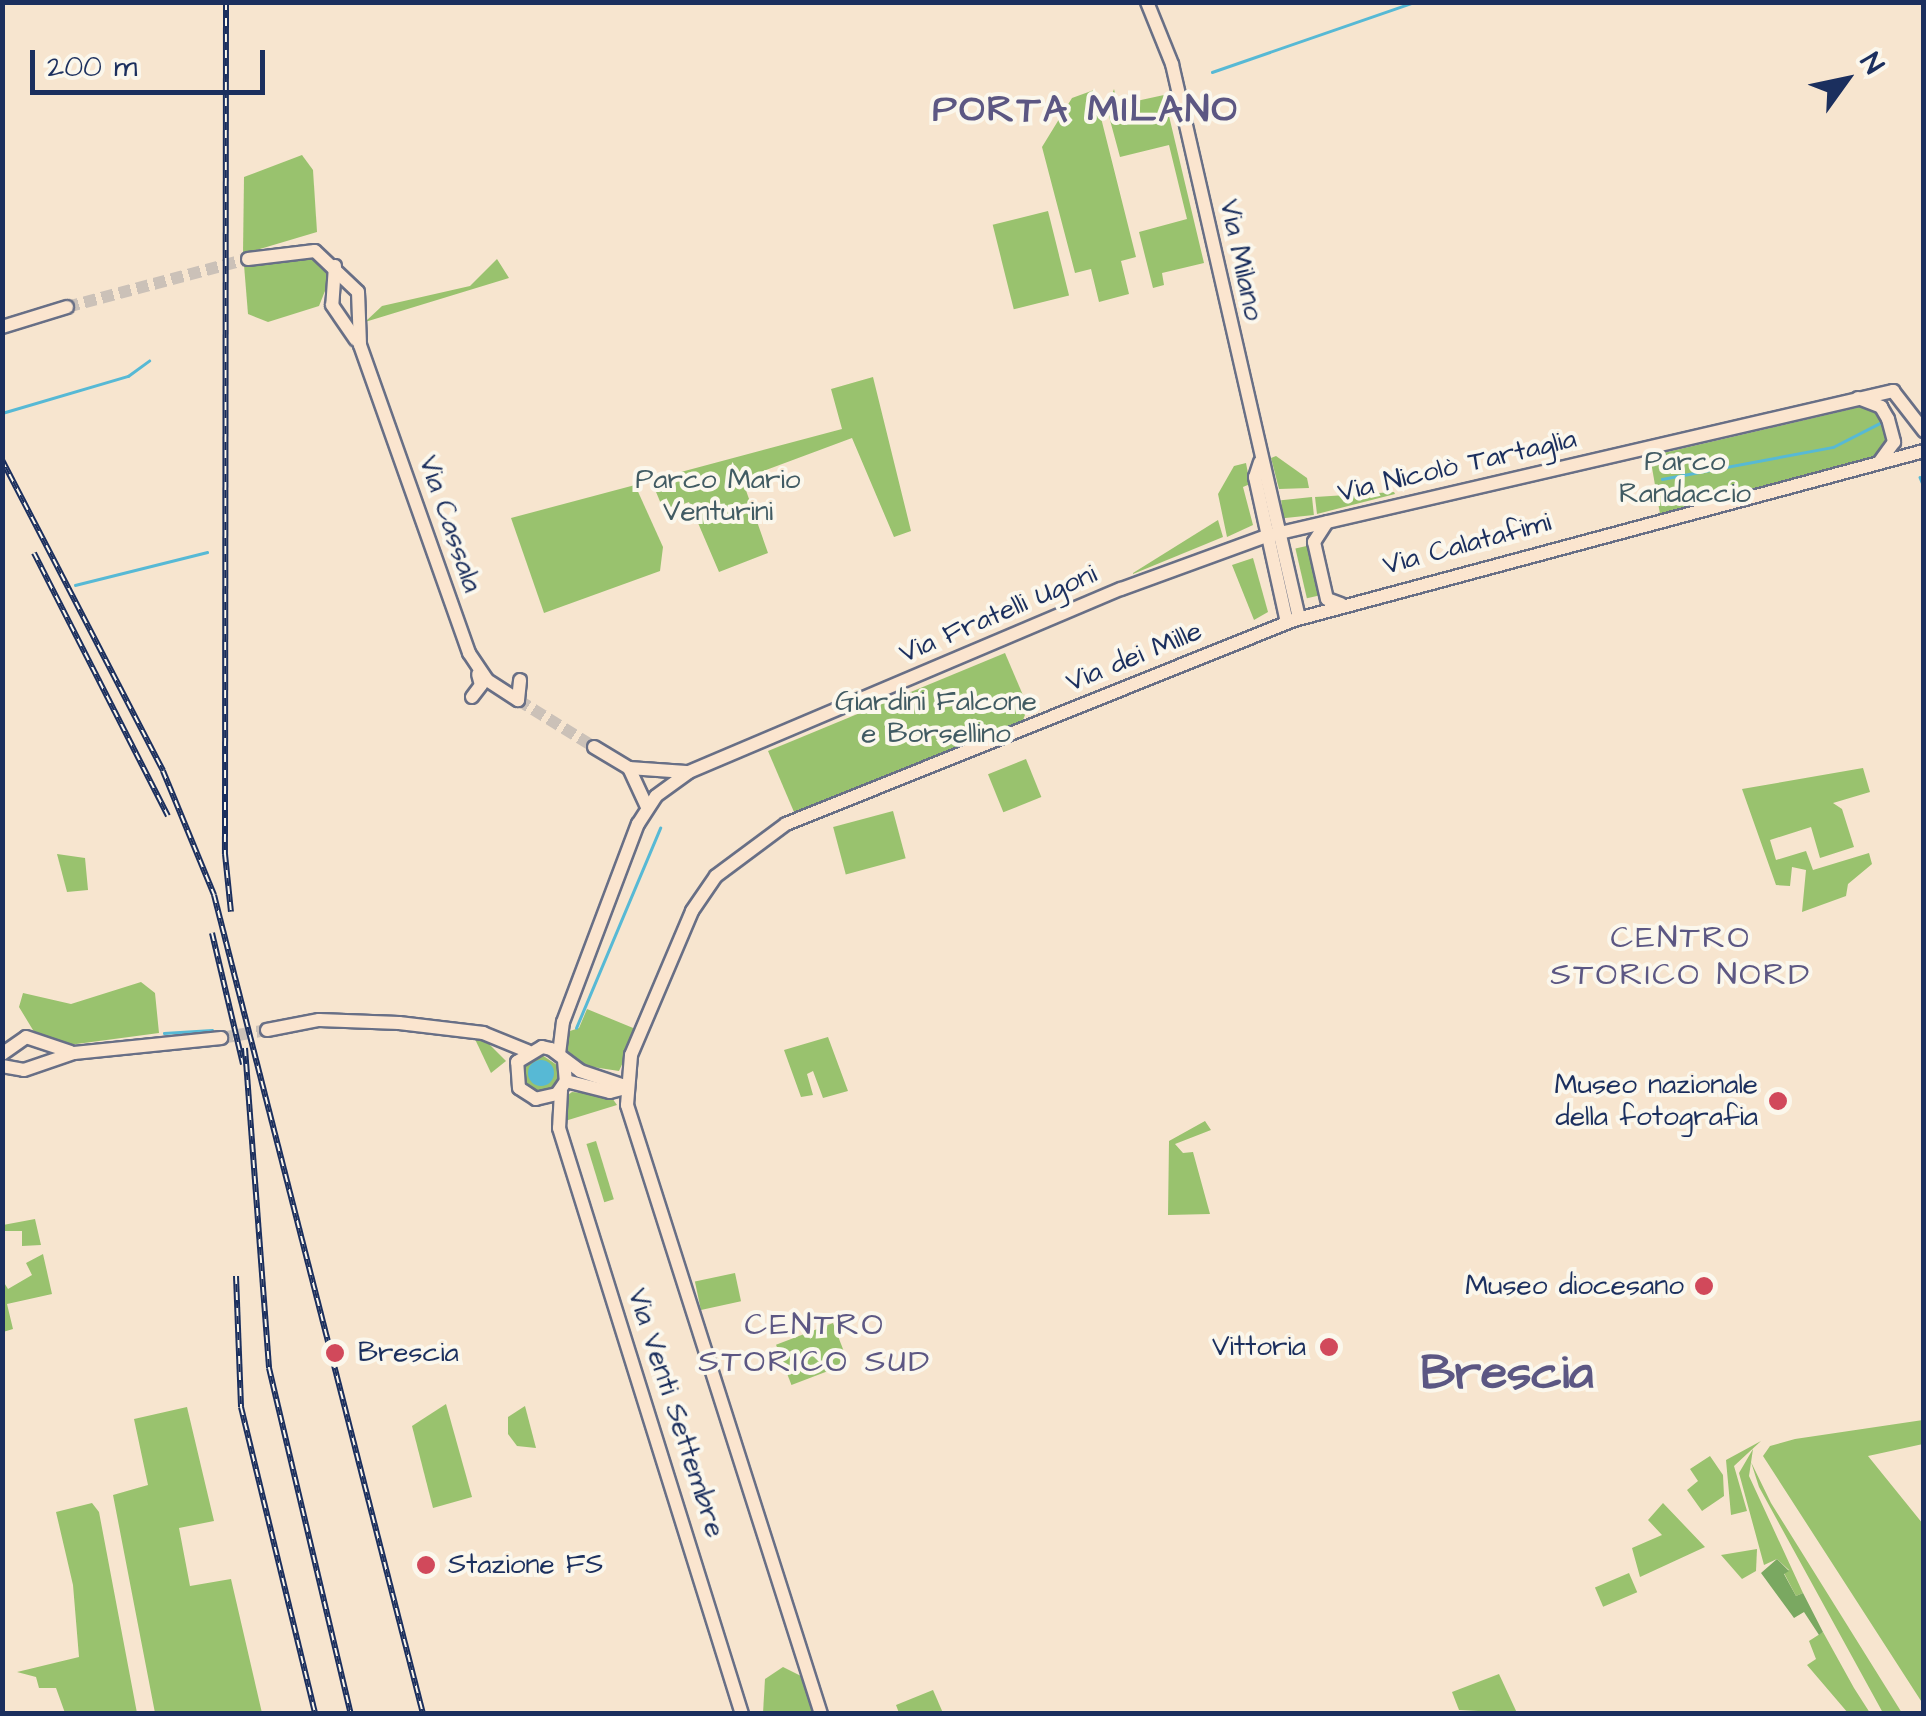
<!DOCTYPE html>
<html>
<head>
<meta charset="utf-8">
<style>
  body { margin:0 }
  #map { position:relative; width:1926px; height:1716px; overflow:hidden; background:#f7e5cf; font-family:"Architects Daughter",sans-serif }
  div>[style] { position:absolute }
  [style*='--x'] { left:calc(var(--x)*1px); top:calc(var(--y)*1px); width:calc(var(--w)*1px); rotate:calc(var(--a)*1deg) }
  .green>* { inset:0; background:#99c26e; transform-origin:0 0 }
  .forest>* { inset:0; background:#7aa861 }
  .water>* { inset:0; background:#57b9d5 }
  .round { border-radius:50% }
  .stream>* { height:2.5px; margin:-1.25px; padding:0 1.25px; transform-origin:1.25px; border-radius:1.25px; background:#57b9d5 }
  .secondary-tunnel>* { height:12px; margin-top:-6px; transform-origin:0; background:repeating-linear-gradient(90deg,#cbc1b8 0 12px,transparent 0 18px) }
  .roads { filter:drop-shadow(2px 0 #686f86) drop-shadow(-2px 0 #686f86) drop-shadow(0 2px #686f86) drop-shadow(0 -2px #686f86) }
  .secondary>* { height:12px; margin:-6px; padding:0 6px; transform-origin:6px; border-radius:6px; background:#fbe5cf }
  .rail>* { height:6px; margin-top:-3px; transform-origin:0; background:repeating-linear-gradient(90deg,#fbf7ec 0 8px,#1b2f5e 0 16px); box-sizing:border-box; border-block:2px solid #1b2f5e }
  .dots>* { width:28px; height:28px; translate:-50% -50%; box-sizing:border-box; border:5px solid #fbf7ec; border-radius:50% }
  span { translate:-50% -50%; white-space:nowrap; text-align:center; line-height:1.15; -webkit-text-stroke:8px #fbf7ec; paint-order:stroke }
  .street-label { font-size:28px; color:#1b2f5e }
  .park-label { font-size:28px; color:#415b63 }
  .poi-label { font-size:28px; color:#1b2f5e }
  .right { translate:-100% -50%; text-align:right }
  .left { translate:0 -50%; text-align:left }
  .quarter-label { font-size:32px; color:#5c5783; letter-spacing:2.5px }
  .district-label { font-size:38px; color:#5c5783; font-weight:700; letter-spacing:2.5px }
  .town-label { font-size:48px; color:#5c5783; font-weight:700 }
  .frame { position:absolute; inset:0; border:5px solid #1b2f5e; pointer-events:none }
  .north { position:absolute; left:1796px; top:30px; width:100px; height:100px; -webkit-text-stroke:8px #fbf7ec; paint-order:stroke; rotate:57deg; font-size:28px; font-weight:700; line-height:40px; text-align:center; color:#1b2f5e }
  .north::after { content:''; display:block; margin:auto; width:35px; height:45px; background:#1b2f5e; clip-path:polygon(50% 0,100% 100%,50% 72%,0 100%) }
  .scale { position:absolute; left:30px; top:50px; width:235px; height:45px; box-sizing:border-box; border:5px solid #1b2f5e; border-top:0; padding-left:12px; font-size:30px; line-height:35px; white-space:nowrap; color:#1b2f5e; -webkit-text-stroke:8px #fbf7ec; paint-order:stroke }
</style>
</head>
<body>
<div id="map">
  <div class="green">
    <i style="clip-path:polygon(1114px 89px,1118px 105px,1164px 95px,1204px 263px,1162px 273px,1164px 285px,1153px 288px,1139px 232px,1187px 219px,1169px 145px,1120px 157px,1107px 109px)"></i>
    <i style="clip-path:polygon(1094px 90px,1136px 257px,1121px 261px,1129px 294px,1099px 302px,1091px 269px,1075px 273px,1042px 147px,1072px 98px)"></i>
    <i style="clip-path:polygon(302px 155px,313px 170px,317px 232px,243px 254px,244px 177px)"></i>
    <i style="left:1048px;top:211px;width:87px;height:57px;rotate:76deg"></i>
    <i style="clip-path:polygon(312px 255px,331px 276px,319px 306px,268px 322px,248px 314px,244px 265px)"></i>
    <i style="clip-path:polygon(497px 259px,509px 278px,365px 322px,382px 306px,470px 286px)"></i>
    <i style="clip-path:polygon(873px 377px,911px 531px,894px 537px,852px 438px,742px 479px,768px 553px,719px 572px,689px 502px,664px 511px,651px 480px,842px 429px,831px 389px)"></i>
    <i style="clip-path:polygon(1860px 407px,1878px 411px,1888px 436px,1886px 450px,1872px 461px,1660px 514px,1650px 456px)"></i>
    <i style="clip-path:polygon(1276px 456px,1307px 478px,1309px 488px,1279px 489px,1271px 458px)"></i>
    <i style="clip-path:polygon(1246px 463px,1250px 484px,1243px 487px,1253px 525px,1227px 537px,1218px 494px,1234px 466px)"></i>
    <i style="clip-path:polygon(635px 485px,663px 547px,660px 571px,544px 613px,511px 518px)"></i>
    <i style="clip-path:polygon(1394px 492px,1395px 494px,1317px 514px,1315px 497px)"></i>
    <i style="left:1312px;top:497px;width:18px;height:31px;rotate:84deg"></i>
    <i style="clip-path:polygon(1218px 520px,1223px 537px,1133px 574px,1133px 573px)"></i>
    <i style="left:1311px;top:545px;width:51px;height:16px;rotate:77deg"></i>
    <i style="clip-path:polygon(1253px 558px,1268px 612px,1254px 620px,1232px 565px)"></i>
    <i style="clip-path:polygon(1005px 653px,1028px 707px,1023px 720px,794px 812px,768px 751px)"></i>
    <i style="left:1026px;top:759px;width:41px;height:41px;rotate:68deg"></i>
    <i style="clip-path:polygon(1863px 768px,1870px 792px,1833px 803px,1842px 809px,1854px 847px,1820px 858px,1811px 827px,1770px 840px,1776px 860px,1806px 851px,1813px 870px,1869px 853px,1872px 864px,1848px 884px,1846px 896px,1802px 912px,1806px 870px,1792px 867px,1790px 886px,1776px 885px,1742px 789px)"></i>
    <i style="left:893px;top:811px;width:49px;height:62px;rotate:75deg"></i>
    <i style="clip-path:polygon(57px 854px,85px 858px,88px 890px,67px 892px)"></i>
    <i style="clip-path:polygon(141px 982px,155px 993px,159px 1033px,69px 1045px,36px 1035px,19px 1007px,23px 993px,71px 1004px)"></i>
    <i style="clip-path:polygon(587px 1009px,638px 1030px,619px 1071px,586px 1066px,567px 1051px,567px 1032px,579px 1028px)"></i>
    <i style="clip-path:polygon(474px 1037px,483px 1038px,506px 1061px,491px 1073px)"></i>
    <i style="clip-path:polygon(828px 1037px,848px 1091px,823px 1098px,813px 1071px,807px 1074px,813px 1095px,801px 1097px,784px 1050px)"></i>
    <i style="clip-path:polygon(539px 1053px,560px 1067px,555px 1088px,540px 1093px,525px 1086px,522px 1065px)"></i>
    <i style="clip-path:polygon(572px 1092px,610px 1095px,617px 1105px,565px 1121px,565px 1097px)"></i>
    <i style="clip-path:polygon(1205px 1121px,1211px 1130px,1175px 1144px,1183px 1153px,1193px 1152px,1210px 1214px,1168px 1215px,1169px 1141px)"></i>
    <i style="left:596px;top:1141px;width:61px;height:10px;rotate:73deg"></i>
    <i style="clip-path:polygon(35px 1219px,41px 1245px,22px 1246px,22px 1231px,3px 1231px,3px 1225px)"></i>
    <i style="clip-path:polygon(43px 1254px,52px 1294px,7px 1304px,13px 1329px,3px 1332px,3px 1281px,8px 1289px,32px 1275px,26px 1263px)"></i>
    <i style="left:735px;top:1273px;width:29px;height:41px;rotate:78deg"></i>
    <i style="left:833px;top:1323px;width:43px;height:61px;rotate:69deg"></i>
    <i style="clip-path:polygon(446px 1404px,472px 1497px,433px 1508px,412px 1426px)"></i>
    <i style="clip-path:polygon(525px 1406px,536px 1448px,517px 1446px,508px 1434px,508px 1417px)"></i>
    <i style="clip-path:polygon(187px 1407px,214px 1521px,179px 1528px,190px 1586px,231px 1579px,262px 1713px,155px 1713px,113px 1495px,148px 1485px,134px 1419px)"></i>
    <i style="clip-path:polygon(1923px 1420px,1923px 1444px,1868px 1456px,1923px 1524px,1923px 1704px,1763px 1456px,1770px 1446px,1795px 1439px)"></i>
    <i style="clip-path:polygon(1761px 1441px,1734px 1466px,1747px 1511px,1731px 1515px,1726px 1460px)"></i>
    <i style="clip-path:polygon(1753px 1449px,1749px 1476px,1803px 1593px,1796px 1596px,1784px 1573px,1789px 1570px,1777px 1559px,1764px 1565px,1739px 1473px)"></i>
    <i style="clip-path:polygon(1710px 1456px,1723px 1475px,1724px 1496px,1702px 1511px,1687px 1490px,1698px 1481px,1690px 1469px)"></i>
    <i style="clip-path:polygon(1751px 1462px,1771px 1503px,1902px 1713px,1883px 1713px,1759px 1487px)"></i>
    <i style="clip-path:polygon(92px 1503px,99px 1512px,137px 1713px,65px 1713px,56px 1688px,39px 1688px,36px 1677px,17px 1672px,79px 1657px,73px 1585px,56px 1512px)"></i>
    <i style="clip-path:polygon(1663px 1503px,1705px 1547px,1640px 1577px,1632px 1548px,1662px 1535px,1648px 1520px)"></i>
    <i style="clip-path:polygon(1757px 1549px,1756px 1571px,1742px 1579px,1721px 1555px)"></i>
    <i style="left:1629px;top:1573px;width:21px;height:37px;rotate:67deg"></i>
    <i style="clip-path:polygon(1823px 1632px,1854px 1688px,1870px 1713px,1848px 1713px,1807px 1665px,1816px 1659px,1809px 1641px)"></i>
    <i style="clip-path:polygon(783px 1667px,803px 1677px,815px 1713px,763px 1713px,765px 1679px)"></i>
    <i style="clip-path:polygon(1499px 1674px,1517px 1713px,1459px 1710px,1452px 1692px)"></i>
    <i style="clip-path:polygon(933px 1690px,943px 1713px,899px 1713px,896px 1705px)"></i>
  </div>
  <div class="forest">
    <i style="clip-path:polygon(1777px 1559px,1789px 1571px,1784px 1574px,1796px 1596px,1803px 1593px,1823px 1632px,1819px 1635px,1804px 1612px,1794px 1618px,1761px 1573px)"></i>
  </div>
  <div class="water">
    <i class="round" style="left:528px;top:1060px;width:26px;height:26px"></i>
  </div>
  <div class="stream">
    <i style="--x:1212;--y:72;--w:214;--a:-19.1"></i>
    <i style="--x:2;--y:413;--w:131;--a:-16.4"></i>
    <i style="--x:128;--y:376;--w:26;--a:-36"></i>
    <i style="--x:1920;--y:477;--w:11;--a:68"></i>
    <i style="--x:1662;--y:479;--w:174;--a:-10.6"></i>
    <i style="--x:1833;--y:447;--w:53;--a:-27.1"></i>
    <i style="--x:75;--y:585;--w:136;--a:-14"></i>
    <i style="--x:576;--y:1028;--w:217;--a:-67.2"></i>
    <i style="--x:164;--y:1033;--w:48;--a:-3.6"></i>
  </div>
  <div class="secondary-tunnel">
    <i style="--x:67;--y:307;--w:187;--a:-14.9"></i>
    <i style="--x:518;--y:700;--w:89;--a:31.7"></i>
    <i style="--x:221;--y:1038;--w:47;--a:-9.9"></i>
  </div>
  <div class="roads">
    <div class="secondary">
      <i style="--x:1147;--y:2;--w:67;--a:68"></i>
      <i style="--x:1172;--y:64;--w:568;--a:77.09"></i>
      <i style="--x:248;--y:259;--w:67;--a:-6.8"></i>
      <i style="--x:315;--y:251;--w:59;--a:43.6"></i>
      <i style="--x:358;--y:292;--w:53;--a:87.8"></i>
      <i style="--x:360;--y:345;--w:327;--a:70.5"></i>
      <i style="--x:469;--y:653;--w:32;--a:56"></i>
      <i style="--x:487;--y:680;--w:37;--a:33"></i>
      <i style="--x:518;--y:700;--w:20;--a:-84"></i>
      <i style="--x:335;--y:266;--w:39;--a:94"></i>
      <i style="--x:332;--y:305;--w:42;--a:55.6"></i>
      <i style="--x:2;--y:327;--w:68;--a:-17.1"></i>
      <i style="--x:1858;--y:398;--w:25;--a:21"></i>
      <i style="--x:1881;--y:407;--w:14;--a:60"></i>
      <i style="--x:1888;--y:419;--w:24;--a:75"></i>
      <i style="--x:1894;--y:442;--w:26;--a:126"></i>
      <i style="--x:1260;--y:462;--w:16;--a:108"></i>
      <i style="--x:1255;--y:477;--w:148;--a:77.6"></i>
      <i style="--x:1327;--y:522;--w:24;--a:123"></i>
      <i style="--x:1314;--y:542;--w:58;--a:77.2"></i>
      <i style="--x:1327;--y:599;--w:15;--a:20"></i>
      <i style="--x:472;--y:697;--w:15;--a:-53"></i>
      <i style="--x:481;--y:685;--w:11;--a:-105"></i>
      <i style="--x:594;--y:747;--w:41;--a:31"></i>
      <i style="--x:629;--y:768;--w:43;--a:65.2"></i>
      <i style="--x:629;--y:768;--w:57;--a:4"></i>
      <i style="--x:267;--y:1030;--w:53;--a:-10.9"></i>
      <i style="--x:319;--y:1020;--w:80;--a:2.1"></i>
      <i style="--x:399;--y:1023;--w:85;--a:6.8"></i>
      <i style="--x:483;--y:1033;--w:48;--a:22.2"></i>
      <i style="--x:2;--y:1054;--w:29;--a:-35"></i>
      <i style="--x:26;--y:1037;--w:47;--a:18.4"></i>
      <i style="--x:559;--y:1054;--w:32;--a:-83"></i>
      <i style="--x:563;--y:1022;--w:212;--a:-69.3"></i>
      <i style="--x:638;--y:824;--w:33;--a:-57"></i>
      <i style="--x:656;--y:796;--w:41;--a:-36"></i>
      <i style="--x:689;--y:772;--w:469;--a:-23"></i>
      <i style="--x:1121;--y:589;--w:155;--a:-20"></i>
      <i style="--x:1267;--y:536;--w:643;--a:-13.04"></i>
      <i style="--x:1893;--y:391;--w:51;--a:52.2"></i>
      <i style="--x:564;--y:1060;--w:21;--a:85"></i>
      <i style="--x:566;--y:1081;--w:16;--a:125"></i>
      <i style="--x:557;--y:1094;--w:22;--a:167"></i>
      <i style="--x:536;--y:1099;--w:20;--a:-147"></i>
      <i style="--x:519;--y:1088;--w:26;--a:-94"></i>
      <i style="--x:517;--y:1062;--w:29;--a:-31"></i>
      <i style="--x:542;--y:1047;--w:9;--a:13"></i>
      <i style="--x:551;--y:1049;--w:36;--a:37"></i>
      <i style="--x:580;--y:1071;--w:47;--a:18.4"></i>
      <i style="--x:2;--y:1066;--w:22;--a:10"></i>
      <i style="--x:24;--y:1070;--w:53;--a:-18.8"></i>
      <i style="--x:74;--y:1053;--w:148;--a:-5.8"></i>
      <i style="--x:566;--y:1081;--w:45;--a:14"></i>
      <i style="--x:610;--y:1092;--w:16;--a:-15"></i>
      <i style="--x:561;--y:1091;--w:37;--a:93"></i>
      <i style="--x:559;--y:1128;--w:614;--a:72.66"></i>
      <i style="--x:821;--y:1714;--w:639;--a:-107.67"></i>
      <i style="--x:627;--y:1105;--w:50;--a:-85.4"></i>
      <i style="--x:631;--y:1055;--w:156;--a:-67"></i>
      <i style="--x:692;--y:911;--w:42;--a:-55.6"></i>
      <i style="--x:716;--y:876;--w:87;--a:-36.6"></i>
      <i style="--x:786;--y:824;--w:547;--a:-21.88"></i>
      <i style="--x:1294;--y:620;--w:652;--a:-15.02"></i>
    </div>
  </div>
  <div class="rail">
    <i style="--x:226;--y:2;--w:852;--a:90.07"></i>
    <i style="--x:225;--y:854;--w:58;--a:84.1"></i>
    <i style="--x:2;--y:460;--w:350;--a:62.6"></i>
    <i style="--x:163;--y:771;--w:134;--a:67.6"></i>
    <i style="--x:214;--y:895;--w:845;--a:75.68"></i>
    <i style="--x:34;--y:553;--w:295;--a:63"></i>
    <i style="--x:212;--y:933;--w:135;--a:76.7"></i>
    <i style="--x:245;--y:1048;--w:321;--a:85.7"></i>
    <i style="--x:269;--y:1368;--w:356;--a:76.7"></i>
    <i style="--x:236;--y:1276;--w:131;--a:87.8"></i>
    <i style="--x:241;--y:1407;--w:316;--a:76.4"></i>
  </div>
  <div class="dots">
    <i style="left:1778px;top:1101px;background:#d1495b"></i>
    <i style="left:1704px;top:1286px;background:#d1495b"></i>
    <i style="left:1329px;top:1347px;background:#d1495b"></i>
    <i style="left:335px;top:1353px;background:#d1495b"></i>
    <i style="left:426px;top:1565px;background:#d1495b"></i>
  </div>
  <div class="street-label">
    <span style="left:1241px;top:260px;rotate:78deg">Via Milano</span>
    <span style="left:1457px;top:466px;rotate:-13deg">Via Nicolò Tartaglia</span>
    <span style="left:450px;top:524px;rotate:71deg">Via Cassala</span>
    <span style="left:1467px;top:544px;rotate:-15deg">Via Calatafimi</span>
    <span style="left:998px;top:614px;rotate:-23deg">Via Fratelli Ugoni</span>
    <span style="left:1134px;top:657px;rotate:-22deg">Via dei Mille</span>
    <span style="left:676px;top:1413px;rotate:72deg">Via Venti Settembre</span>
  </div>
  <div class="park-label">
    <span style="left:1685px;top:478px">Parco<br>Randaccio</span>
    <span style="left:718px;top:496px">Parco Mario<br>Venturini</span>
    <span style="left:936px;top:718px">Giardini Falcone<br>e Borsellino</span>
  </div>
  <div class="poi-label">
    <span class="right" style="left:1758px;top:1101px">Museo nazionale<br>della fotografia</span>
    <span class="right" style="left:1684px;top:1286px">Museo diocesano</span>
    <span class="right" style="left:1306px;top:1347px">Vittoria</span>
    <span class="left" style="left:358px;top:1353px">Brescia</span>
    <span class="left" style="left:448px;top:1565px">Stazione FS</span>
  </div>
  <div class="quarter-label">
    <span style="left:1681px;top:957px">CENTRO<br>STORICO NORD</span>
    <span style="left:815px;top:1344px">CENTRO<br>STORICO SUD</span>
  </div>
  <div class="district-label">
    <span style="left:1086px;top:111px">PORTA MILANO</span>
  </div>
  <div class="town-label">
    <span style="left:1507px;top:1375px">Brescia</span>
  </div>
  <div class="frame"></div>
  <div class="north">N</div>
  <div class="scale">200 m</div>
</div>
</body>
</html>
